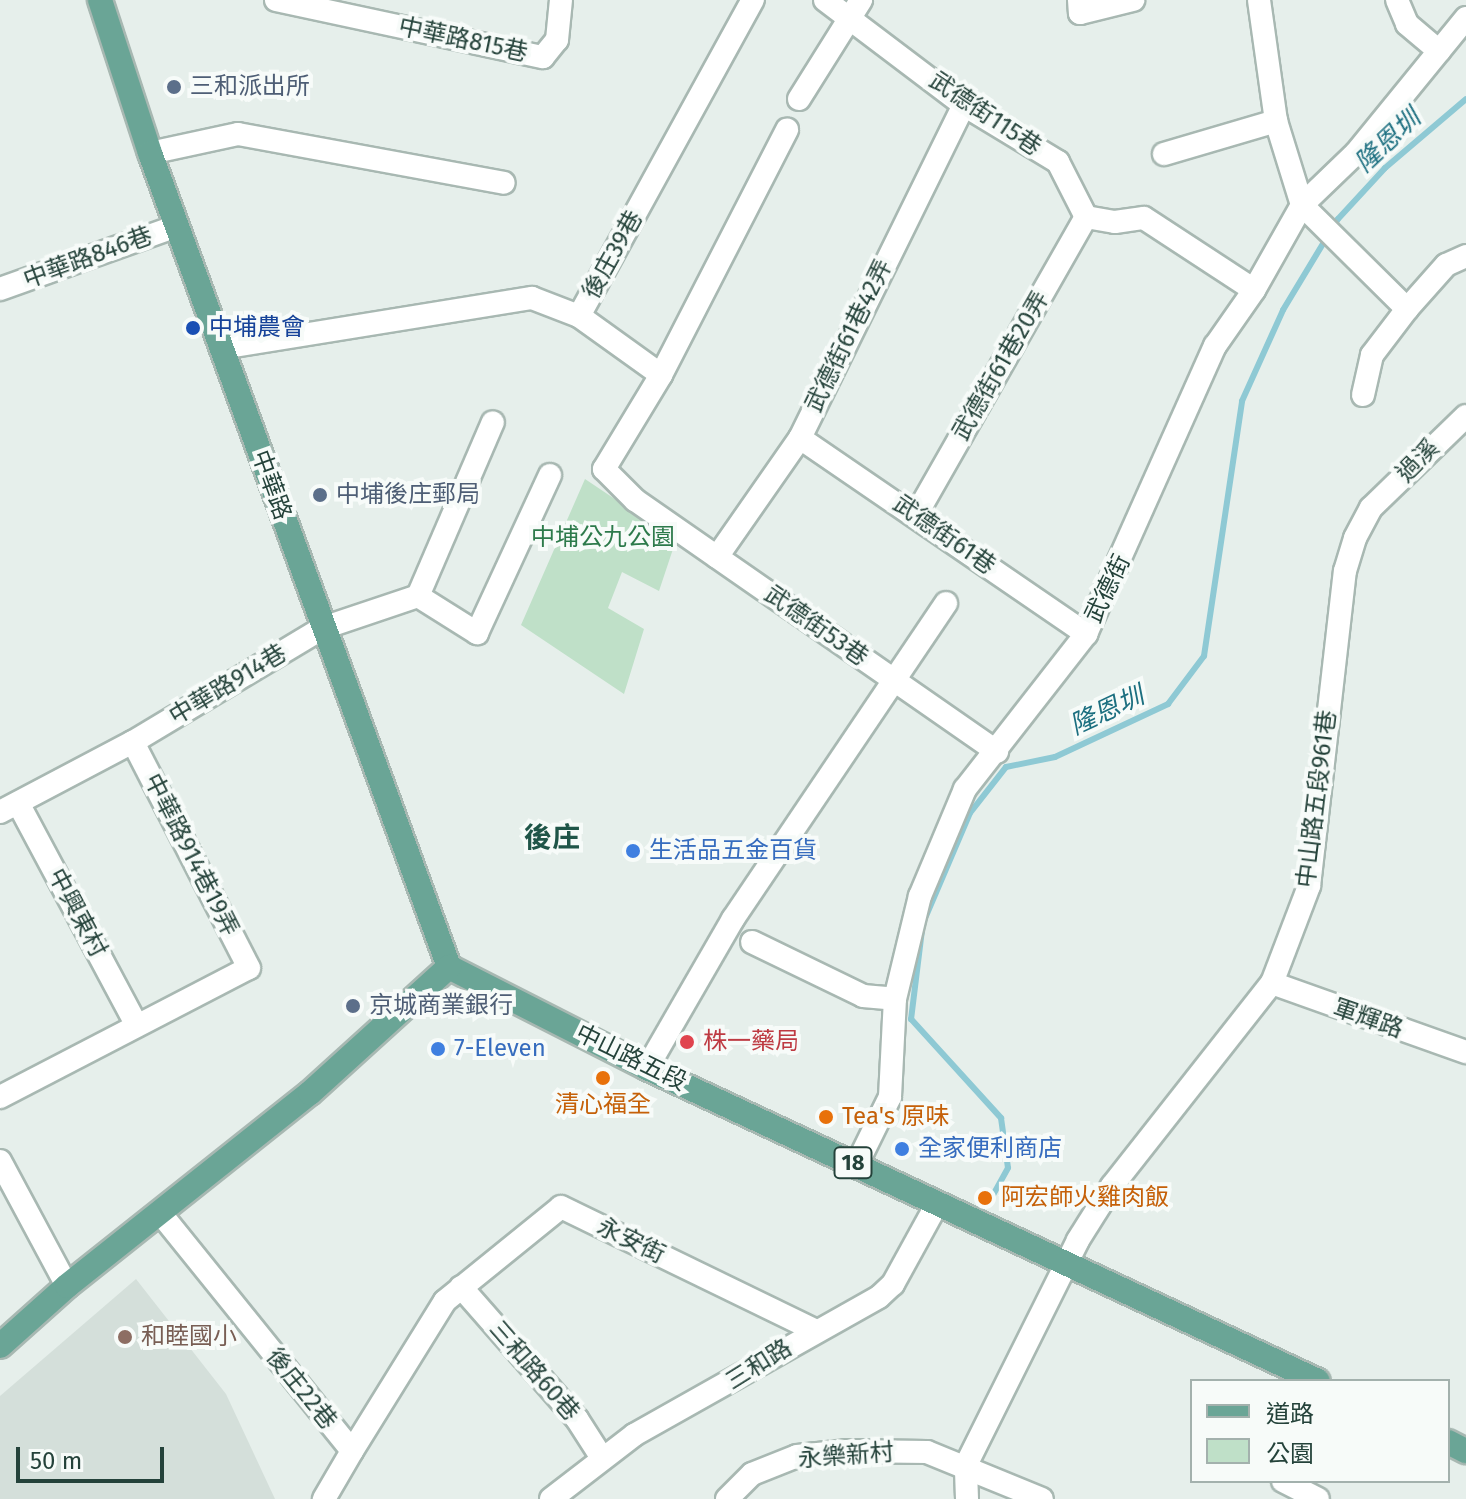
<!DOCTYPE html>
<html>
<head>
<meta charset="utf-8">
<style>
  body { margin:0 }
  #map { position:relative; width:1466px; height:1499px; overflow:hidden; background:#e6efeb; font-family:"Fira Sans","Noto Sans TC",sans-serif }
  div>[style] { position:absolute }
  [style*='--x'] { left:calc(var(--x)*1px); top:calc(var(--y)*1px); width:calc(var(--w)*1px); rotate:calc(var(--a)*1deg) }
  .built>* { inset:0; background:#d4dfda }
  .green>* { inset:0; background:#bfe0c8 }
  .stream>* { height:6px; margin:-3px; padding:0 3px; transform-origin:3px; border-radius:3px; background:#8ec9d4 }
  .roads { filter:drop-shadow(2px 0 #a8b8b2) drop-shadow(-2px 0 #a8b8b2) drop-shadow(0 2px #a8b8b2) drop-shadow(0 -2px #a8b8b2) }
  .minor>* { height:22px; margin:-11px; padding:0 11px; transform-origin:11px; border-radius:11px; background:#fff }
  .major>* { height:24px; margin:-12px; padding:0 12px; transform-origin:12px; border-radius:12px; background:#6aa596 }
  .dots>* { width:22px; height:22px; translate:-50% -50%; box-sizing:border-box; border:4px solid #f7fbf9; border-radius:50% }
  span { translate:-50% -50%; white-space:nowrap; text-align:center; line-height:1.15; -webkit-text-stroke:8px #f7fbf9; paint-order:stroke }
  .shield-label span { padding:2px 6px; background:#f7fbf9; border:2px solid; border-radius:6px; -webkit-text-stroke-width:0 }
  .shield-label { font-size:22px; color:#24423a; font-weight:700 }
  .street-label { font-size:24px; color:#24423a }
  .service-label { font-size:24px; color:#4e5e75 }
  .left { translate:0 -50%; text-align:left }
  .transit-label { font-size:24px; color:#164399 }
  .park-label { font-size:24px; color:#2d7a4b }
  .shop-label { font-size:24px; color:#366cbe }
  .health-label { font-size:24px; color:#be3a42 }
  .food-label { font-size:24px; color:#c56008 }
  .education-label { font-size:24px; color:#785e54 }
  .water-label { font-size:26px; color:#1c6f80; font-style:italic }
  .quarter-label { font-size:28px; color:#1f5548; font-weight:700 }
  .legend { position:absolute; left:1190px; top:1379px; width:260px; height:104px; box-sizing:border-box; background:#f7fbf9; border:2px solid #a3b1ad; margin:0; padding:10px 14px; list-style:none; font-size:24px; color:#24423a }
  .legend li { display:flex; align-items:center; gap:16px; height:40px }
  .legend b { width:40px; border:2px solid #a3b1ad }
  .scale { position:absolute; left:16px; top:1447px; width:148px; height:36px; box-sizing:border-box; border:4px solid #24423a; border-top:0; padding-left:10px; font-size:24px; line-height:28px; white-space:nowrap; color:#24423a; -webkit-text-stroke:6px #f7fbf9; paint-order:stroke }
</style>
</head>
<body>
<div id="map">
  <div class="built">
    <i style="clip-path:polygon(136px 1279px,226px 1394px,275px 1499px,0 1499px,0 1396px)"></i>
  </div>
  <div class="green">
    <i style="clip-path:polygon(585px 479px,676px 540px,659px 591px,622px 572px,608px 608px,644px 629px,624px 694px,521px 625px)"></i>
  </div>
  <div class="stream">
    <i style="--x:926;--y:916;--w:112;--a:-66.9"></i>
    <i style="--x:970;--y:813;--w:58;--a:-52"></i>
    <i style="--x:1006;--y:767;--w:50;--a:-11.5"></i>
    <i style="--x:1055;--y:757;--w:125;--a:-25.1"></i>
    <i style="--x:1168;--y:704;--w:60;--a:-53.1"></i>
    <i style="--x:1204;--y:656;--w:258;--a:-81.5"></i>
    <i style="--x:1242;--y:401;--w:100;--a:-65.7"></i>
    <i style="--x:1283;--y:310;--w:106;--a:-58.9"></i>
    <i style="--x:1338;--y:219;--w:69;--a:-47.3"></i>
    <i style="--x:1385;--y:168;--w:106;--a:-40.4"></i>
    <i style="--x:922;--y:930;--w:90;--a:97"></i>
    <i style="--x:911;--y:1019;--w:134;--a:47.7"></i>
    <i style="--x:1001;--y:1118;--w:50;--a:82"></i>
    <i style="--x:1008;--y:1168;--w:39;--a:119"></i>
  </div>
  <div class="roads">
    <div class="minor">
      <i style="--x:276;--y:0;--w:273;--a:12.1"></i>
      <i style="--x:543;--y:57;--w:22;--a:-51"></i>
      <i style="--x:557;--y:40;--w:40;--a:-84.3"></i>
      <i style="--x:825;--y:0;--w:174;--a:37.1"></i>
      <i style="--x:964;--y:105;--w:110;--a:31.2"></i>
      <i style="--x:1058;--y:162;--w:62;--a:63"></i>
      <i style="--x:1086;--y:217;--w:29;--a:10"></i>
      <i style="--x:1115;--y:222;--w:29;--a:-8"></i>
      <i style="--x:1144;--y:218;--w:131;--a:33.2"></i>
      <i style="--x:1079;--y:0;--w:13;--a:86"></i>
      <i style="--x:1080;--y:13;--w:55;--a:-13.8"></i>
      <i style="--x:1397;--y:0;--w:26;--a:67"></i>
      <i style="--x:1407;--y:24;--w:42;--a:40.2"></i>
      <i style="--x:1466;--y:18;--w:174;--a:129.2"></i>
      <i style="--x:1356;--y:153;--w:75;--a:136.1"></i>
      <i style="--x:1302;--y:205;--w:148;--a:44.7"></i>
      <i style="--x:1407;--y:309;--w:59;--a:-48.4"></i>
      <i style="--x:1446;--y:265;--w:22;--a:-24"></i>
      <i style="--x:799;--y:99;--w:117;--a:-57.9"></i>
      <i style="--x:150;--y:153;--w:90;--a:-12.2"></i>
      <i style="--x:238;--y:134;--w:270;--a:10.4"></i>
      <i style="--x:1164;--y:154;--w:117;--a:-16.4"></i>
      <i style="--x:0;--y:289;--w:188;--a:-19.6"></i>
      <i style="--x:579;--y:316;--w:101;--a:35.7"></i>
      <i style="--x:661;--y:375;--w:110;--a:121.2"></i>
      <i style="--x:604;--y:469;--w:44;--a:45"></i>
      <i style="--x:635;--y:500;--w:441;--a:34.8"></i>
      <i style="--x:222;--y:348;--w:314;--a:-9.2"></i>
      <i style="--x:532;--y:298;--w:50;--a:21"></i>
      <i style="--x:579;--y:316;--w:361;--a:-61.2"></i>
      <i style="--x:661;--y:375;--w:276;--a:-62.8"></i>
      <i style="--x:1363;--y:395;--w:41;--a:-77.3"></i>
      <i style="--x:1372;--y:355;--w:58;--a:-52.7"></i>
      <i style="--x:800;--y:438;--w:347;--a:34.4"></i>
      <i style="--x:916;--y:515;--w:343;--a:-60.3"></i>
      <i style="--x:717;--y:557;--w:145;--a:-55.1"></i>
      <i style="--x:800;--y:438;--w:371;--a:-63.8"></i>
      <i style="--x:418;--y:596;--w:189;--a:-66.7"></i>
      <i style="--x:18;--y:803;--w:251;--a:61.9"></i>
      <i style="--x:0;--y:812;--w:150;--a:-27.8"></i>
      <i style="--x:133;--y:742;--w:222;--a:-31"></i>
      <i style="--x:323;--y:628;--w:100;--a:-18.6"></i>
      <i style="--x:418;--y:596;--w:70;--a:32.1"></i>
      <i style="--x:477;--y:633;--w:174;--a:-65.2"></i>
      <i style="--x:752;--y:942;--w:123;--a:25.9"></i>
      <i style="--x:863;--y:996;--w:32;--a:5"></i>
      <i style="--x:1272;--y:983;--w:206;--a:19.6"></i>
      <i style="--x:647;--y:1068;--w:172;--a:-60"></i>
      <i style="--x:733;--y:919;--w:381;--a:-56"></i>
      <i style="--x:0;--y:1097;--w:280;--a:-27.4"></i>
      <i style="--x:249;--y:968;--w:254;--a:-117.2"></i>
      <i style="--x:0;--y:1161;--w:142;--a:61.8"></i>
      <i style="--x:857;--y:1164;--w:75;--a:-63.8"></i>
      <i style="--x:890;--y:1097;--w:98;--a:-87.1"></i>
      <i style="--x:895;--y:999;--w:106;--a:-76.4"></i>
      <i style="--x:920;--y:896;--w:116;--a:-67.2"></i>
      <i style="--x:965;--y:789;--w:197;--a:-52"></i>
      <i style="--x:1086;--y:634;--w:316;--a:-65.9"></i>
      <i style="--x:1215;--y:346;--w:68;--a:-55.1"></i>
      <i style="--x:1254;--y:290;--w:98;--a:-60.5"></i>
      <i style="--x:1302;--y:205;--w:88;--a:-107.2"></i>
      <i style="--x:1276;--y:121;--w:122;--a:-98"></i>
      <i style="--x:161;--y:1214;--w:304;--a:51.1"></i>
      <i style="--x:352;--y:1451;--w:56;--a:120.3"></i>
      <i style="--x:461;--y:1287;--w:176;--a:48.7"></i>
      <i style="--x:577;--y:1419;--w:46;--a:57.3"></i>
      <i style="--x:352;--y:1451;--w:176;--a:-58.2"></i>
      <i style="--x:445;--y:1301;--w:149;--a:-39"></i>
      <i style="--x:561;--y:1207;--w:284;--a:25.9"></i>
      <i style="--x:1283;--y:1481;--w:39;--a:27"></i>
      <i style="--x:551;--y:1499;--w:105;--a:-37.6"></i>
      <i style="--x:634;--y:1435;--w:281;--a:-29.4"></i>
      <i style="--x:879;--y:1297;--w:19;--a:-43"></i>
      <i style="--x:893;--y:1284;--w:91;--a:-61.2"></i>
      <i style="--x:727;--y:1499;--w:35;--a:-45"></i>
      <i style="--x:752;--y:1474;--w:48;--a:-21.8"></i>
      <i style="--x:797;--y:1456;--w:51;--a:-5.6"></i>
      <i style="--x:848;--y:1451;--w:79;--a:0.7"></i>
      <i style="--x:927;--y:1452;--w:124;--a:22.2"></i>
      <i style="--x:967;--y:1499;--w:34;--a:-92"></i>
      <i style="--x:966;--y:1465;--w:251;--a:-63.5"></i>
      <i style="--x:1078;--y:1240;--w:64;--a:-57.8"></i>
      <i style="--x:1112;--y:1186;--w:258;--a:-51.8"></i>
      <i style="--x:1272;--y:983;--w:104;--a:-69.1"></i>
      <i style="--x:1309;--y:886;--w:317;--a:-83.5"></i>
      <i style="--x:1345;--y:571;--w:34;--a:-73"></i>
      <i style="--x:1355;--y:538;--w:34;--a:-62"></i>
      <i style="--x:1371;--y:508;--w:132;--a:-44.1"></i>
    </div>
    <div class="major">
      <i style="--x:100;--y:0;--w:161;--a:71.9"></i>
      <i style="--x:150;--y:153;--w:867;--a:69.83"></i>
      <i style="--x:449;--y:967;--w:222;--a:27"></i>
      <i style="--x:647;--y:1068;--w:740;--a:25.01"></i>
      <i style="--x:0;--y:1346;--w:90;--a:-41.8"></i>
      <i style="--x:67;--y:1286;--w:310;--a:-38.5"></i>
      <i style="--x:310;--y:1093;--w:188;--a:-42.2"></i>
      <i style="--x:1448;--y:1442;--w:20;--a:27"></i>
    </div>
  </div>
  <div class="dots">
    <i style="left:174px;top:87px;background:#5c6f8a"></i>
    <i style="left:193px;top:328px;background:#1a4fb4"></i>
    <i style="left:320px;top:495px;background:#5c6f8a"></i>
    <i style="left:633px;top:851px;background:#3f7fe0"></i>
    <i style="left:353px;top:1006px;background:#5c6f8a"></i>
    <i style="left:687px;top:1042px;background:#e0444e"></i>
    <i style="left:438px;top:1049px;background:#3f7fe0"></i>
    <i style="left:603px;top:1078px;background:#e8710a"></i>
    <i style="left:826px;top:1117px;background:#e8710a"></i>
    <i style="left:902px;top:1149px;background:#3f7fe0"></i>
    <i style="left:985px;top:1198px;background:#e8710a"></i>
    <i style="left:125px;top:1337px;background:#8d6e63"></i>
  </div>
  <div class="shield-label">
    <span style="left:853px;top:1163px">18</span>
  </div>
  <div class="street-label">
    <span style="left:463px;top:40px;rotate:12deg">中華路815巷</span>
    <span style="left:985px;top:114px;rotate:34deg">武德街115巷</span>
    <span style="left:613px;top:255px;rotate:-61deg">後庄39巷</span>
    <span style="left:88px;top:258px;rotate:-20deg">中華路846巷</span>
    <span style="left:849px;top:336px;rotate:-64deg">武德街61巷42弄</span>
    <span style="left:1001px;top:366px;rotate:-60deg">武德街61巷20弄</span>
    <span style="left:1418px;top:461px;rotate:-45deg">過溪</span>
    <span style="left:271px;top:485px;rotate:70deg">中華路</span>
    <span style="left:944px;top:535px;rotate:35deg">武德街61巷</span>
    <span style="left:1108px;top:589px;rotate:-64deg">武德街</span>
    <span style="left:816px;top:626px;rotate:35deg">武德街53巷</span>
    <span style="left:228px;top:685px;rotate:-31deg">中華路914巷</span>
    <span style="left:1317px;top:799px;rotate:-83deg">中山路五段961巷</span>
    <span style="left:191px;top:855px;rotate:63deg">中華路914巷19弄</span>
    <span style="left:77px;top:913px;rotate:62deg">中興東村</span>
    <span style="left:1368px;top:1019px;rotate:19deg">軍輝路</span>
    <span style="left:631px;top:1058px;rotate:26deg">中山路五段</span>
    <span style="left:631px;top:1241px;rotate:26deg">永安街</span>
    <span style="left:759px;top:1365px;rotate:-32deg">三和路</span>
    <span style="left:534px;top:1371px;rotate:49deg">三和路60巷</span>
    <span style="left:301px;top:1389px;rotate:51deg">後庄22巷</span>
    <span style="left:846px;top:1456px;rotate:-4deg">永樂新村</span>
  </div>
  <div class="service-label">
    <span class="left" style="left:190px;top:87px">三和派出所</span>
    <span class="left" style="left:336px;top:495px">中埔後庄郵局</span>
    <span class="left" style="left:369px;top:1006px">京城商業銀行</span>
  </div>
  <div class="transit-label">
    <span class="left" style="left:209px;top:328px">中埔農會</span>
  </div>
  <div class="park-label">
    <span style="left:603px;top:538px">中埔公九公園</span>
  </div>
  <div class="shop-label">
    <span class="left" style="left:649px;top:851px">生活品五金百貨</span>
    <span class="left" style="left:454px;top:1049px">7-Eleven</span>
    <span class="left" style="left:918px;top:1149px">全家便利商店</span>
  </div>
  <div class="health-label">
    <span class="left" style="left:703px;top:1042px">株一藥局</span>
  </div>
  <div class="food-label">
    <span style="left:603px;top:1105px">清心福全</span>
    <span class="left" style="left:842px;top:1117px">Tea's 原味</span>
    <span class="left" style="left:1001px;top:1198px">阿宏師火雞肉飯</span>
  </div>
  <div class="education-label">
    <span class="left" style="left:141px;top:1337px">和睦國小</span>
  </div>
  <div class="water-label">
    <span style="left:1388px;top:141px;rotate:-43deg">隆恩圳</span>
    <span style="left:1107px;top:711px;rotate:-25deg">隆恩圳</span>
  </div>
  <div class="quarter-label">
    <span style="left:552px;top:838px">後庄</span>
  </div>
  <ul class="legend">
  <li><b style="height:10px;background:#6aa596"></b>道路</li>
  <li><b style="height:22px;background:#bfe0c8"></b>公園</li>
  </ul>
  <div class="scale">50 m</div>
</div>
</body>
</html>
